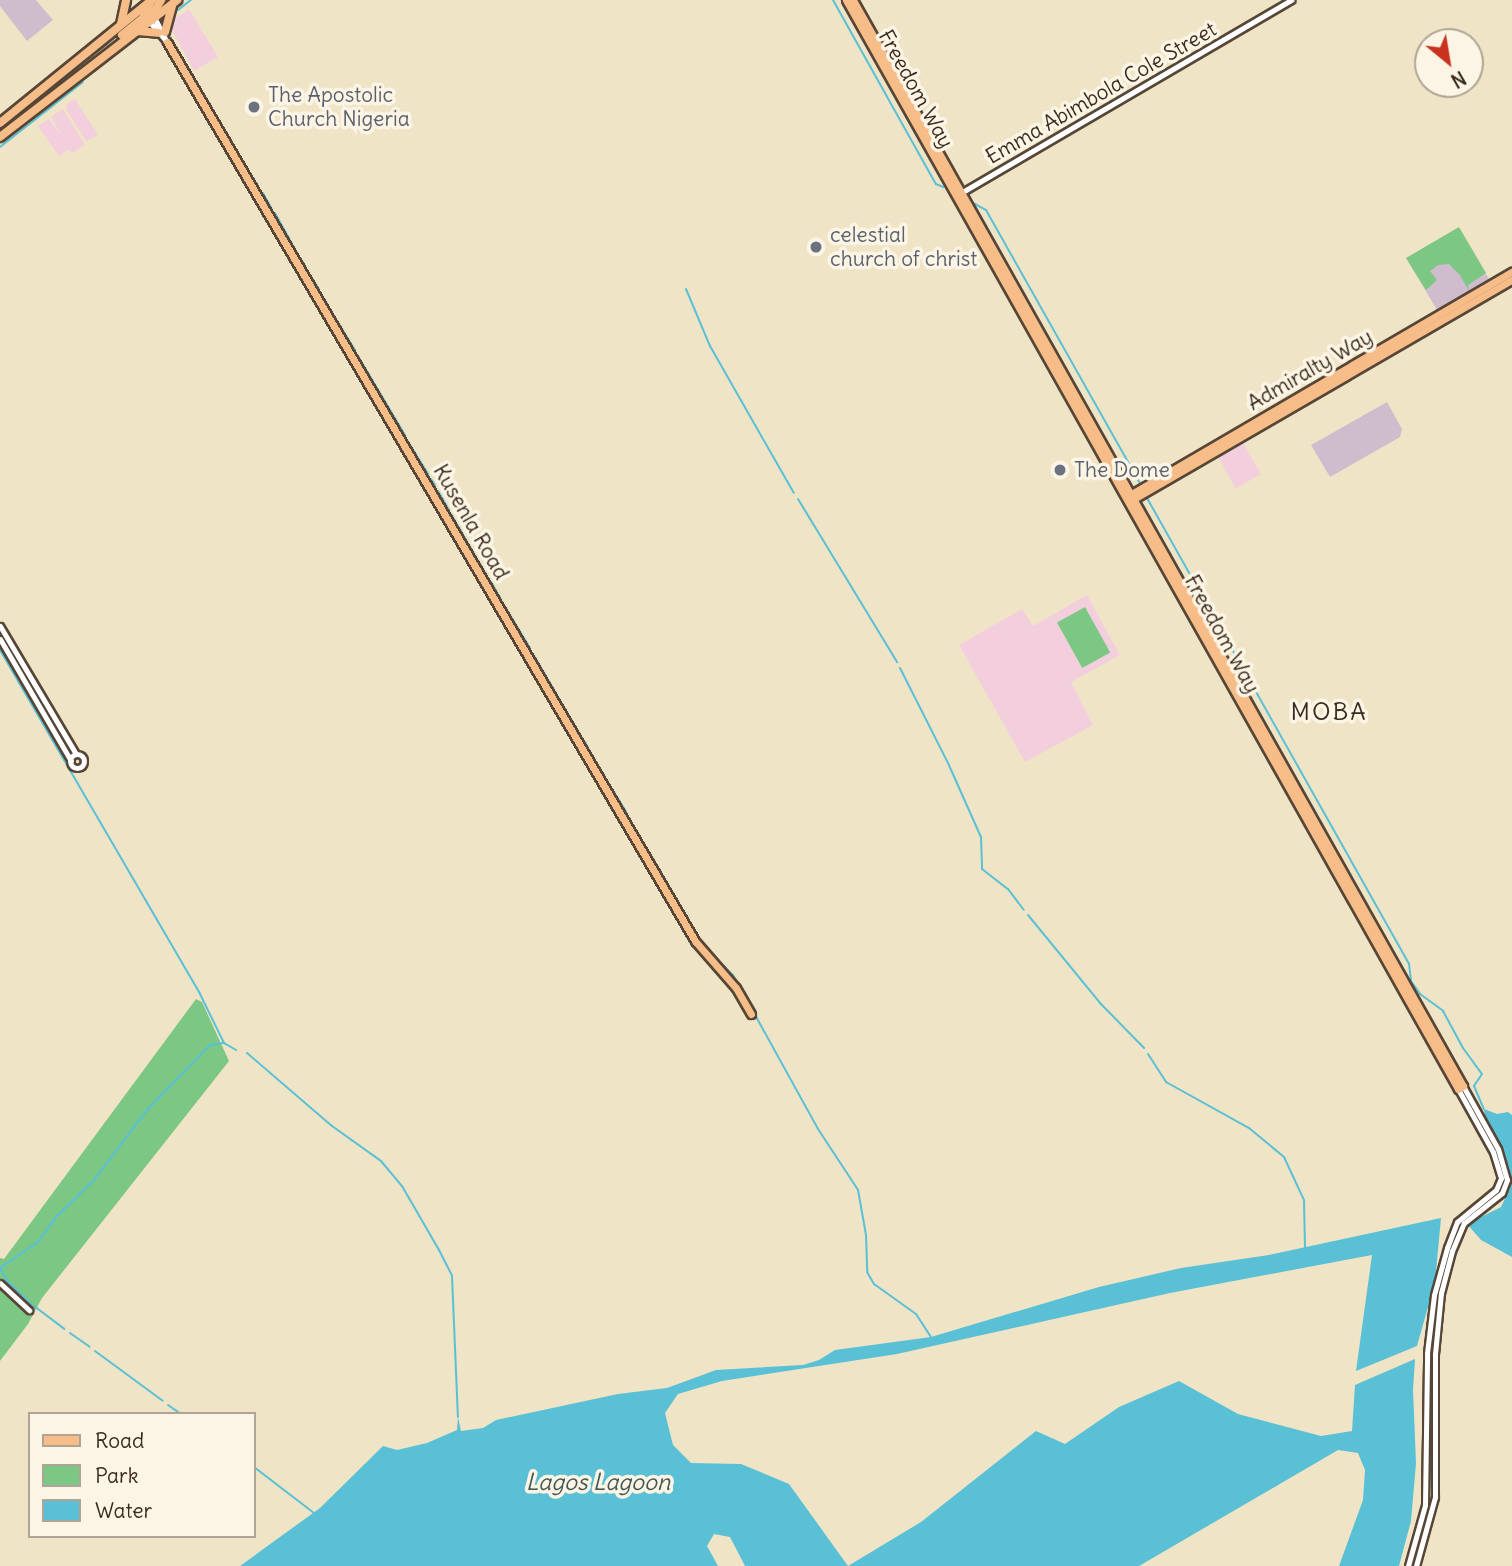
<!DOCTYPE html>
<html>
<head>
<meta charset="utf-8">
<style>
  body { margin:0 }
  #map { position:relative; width:1512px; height:1566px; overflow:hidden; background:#f0e4c6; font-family:Delius,sans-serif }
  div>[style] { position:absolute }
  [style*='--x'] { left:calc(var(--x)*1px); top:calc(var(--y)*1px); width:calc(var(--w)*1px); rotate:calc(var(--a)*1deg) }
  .built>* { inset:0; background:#f3cfde; transform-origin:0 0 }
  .industrial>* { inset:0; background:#cfbdce }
  .green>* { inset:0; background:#7cc784; transform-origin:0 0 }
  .water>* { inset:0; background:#59c0d6 }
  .stream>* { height:2px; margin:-1px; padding:0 1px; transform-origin:1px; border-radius:1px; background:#59c0d6 }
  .roads { filter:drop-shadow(2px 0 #564637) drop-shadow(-2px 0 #564637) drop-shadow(0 2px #564637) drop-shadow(0 -2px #564637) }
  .minor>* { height:5px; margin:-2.5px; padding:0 2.5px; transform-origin:2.5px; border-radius:2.5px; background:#fff }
  .minor>.ring { margin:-2.5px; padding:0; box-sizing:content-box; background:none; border:5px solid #fff; border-radius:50% }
  .major>* { height:7px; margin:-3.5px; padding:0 3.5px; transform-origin:3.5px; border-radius:3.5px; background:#f7bd88 }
  .highway>* { height:8px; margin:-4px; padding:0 4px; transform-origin:4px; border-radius:4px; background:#f7bd88 }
  .dots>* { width:19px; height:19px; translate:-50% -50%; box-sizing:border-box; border:4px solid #fcf5e5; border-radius:50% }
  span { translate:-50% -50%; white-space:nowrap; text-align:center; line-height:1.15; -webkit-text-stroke:7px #fcf5e5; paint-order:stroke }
  .street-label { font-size:21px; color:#3b2a1e }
  .worship-label { font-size:21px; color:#5b616d }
  .left { translate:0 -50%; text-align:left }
  .water-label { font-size:23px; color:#445755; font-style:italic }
  .quarter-label { font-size:24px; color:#3b2a1e; letter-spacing:2px }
  .legend { position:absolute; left:28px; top:1412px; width:228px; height:126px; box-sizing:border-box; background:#fcf5e5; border:2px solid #afa495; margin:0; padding:9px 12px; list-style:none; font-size:21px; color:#3b2a1e }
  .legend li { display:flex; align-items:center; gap:14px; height:35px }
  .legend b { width:35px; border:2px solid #afa495 }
  .north { position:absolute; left:1414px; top:28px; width:70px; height:70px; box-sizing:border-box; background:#fcf5e5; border:2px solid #afa495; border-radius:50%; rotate:150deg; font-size:19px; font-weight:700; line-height:28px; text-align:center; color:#3b2a1e }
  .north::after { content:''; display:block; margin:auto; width:24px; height:32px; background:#c8321e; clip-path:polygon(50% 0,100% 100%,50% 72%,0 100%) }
</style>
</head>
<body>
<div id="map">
  <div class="built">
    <i style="clip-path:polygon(189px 9px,218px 57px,194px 71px,171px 28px,173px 20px)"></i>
    <i style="clip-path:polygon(75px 99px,98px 135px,86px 141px,66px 109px,66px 105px)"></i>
    <i style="clip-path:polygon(63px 109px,85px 145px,72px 153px,69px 149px,59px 156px,38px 126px,49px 119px,62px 136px,51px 117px)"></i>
    <i style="left:1243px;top:442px;width:37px;height:29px;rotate:61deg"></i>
    <i style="clip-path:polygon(1087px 595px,1120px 655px,1071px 682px,1093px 725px,1025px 762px,959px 645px,1022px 609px,1033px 626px)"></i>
  </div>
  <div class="industrial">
    <i style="clip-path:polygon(0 0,36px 0,53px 20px,27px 41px,0 6px)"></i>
    <i style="clip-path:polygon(1473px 253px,1489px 279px,1437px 310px,1406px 258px)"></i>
    <i style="clip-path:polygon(1387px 402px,1402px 429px,1400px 437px,1330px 477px,1311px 445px)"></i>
  </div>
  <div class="green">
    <i style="clip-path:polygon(1459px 227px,1486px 273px,1468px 285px,1469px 291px,1460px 275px,1449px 264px,1438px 265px,1430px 271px,1437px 280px,1426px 290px,1406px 258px)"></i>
    <i style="left:1085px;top:607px;width:52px;height:32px;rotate:61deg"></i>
    <i style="clip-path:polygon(196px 999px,202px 1002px,229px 1061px,42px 1298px,28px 1324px,0 1361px,0 1258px,4px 1259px)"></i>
  </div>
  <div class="water">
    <i style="clip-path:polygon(1484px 1109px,1497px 1114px,1508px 1112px,1512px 1115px,1512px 1257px,1481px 1240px,1467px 1224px,1501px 1207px,1510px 1188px,1509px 1167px,1486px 1123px)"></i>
    <i style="clip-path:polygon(1441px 1218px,1435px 1282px,1417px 1346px,1356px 1371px,1372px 1255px,1170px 1293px,897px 1354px,722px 1381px,678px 1394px,665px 1413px,673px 1445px,691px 1463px,741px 1464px,789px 1484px,848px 1566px,745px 1566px,730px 1537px,714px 1534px,707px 1546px,718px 1566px,240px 1566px,320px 1508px,383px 1446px,397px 1450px,427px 1443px,457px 1430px,458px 1417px,461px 1431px,483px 1428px,496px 1420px,618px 1394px,667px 1388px,716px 1370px,803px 1365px,819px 1360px,835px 1350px,931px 1337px,1099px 1287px,1181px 1268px,1269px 1255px)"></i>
    <i style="clip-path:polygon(1415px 1359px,1413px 1390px,1416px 1463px,1411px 1521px,1399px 1566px,1339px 1566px,1363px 1500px,1365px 1470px,1358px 1453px,1338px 1450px,1139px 1566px,848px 1566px,921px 1522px,1036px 1431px,1065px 1444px,1119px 1407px,1179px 1381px,1238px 1414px,1321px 1436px,1352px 1431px,1355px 1385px)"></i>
  </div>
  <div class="stream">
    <i style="--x:833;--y:0;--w:211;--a:60.8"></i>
    <i style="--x:936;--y:184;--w:8;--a:23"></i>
    <i style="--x:178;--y:10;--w:16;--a:-38"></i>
    <i style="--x:0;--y:147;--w:105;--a:-38.1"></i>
    <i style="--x:263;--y:193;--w:18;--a:61"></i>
    <i style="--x:973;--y:203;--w:15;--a:28"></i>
    <i style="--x:986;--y:210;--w:312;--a:60.6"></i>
    <i style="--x:275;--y:213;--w:35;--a:61"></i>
    <i style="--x:295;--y:250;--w:5;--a:53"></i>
    <i style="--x:303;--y:262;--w:7;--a:63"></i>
    <i style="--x:312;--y:278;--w:13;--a:58"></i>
    <i style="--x:686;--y:289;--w:62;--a:67.2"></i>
    <i style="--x:710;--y:346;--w:169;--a:60.3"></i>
    <i style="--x:321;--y:294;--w:13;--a:58"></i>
    <i style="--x:331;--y:311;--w:46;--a:58.4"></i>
    <i style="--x:358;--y:356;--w:92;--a:59.3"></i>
    <i style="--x:407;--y:440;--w:40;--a:58"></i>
    <i style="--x:431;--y:479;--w:7;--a:56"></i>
    <i style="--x:438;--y:491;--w:22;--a:60"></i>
    <i style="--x:1147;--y:498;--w:535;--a:60.65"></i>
    <i style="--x:1409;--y:964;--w:17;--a:83"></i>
    <i style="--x:1411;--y:981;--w:16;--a:55"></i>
    <i style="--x:1420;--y:994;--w:29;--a:36"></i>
    <i style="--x:1443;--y:1011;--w:42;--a:61.6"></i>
    <i style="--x:1463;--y:1048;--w:32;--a:54"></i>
    <i style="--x:1482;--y:1074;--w:14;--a:124"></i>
    <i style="--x:1474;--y:1086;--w:25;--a:67"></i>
    <i style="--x:798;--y:499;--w:191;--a:58.7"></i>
    <i style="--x:451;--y:514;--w:72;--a:59.9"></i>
    <i style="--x:491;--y:582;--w:20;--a:60"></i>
    <i style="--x:504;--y:605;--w:50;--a:58.8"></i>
    <i style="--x:0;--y:650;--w:398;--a:59.8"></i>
    <i style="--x:200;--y:994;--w:55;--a:63.9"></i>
    <i style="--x:224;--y:1043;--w:14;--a:30"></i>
    <i style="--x:533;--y:654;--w:95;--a:59.7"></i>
    <i style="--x:900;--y:668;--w:106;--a:63.2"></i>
    <i style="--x:948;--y:763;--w:81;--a:66"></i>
    <i style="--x:981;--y:837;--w:32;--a:88"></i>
    <i style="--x:982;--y:869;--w:33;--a:38"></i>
    <i style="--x:1008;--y:889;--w:26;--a:53"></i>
    <i style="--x:585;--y:742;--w:7;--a:63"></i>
    <i style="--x:590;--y:752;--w:29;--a:59"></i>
    <i style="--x:607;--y:781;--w:36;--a:58"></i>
    <i style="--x:628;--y:817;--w:39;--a:60"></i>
    <i style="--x:652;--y:857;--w:104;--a:60"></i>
    <i style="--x:1028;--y:915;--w:114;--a:50.7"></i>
    <i style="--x:1100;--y:1003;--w:63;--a:45.6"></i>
    <i style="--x:708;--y:951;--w:35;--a:44"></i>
    <i style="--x:733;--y:975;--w:176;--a:61.1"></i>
    <i style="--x:818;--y:1129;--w:73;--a:56.7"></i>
    <i style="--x:858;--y:1190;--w:46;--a:79.9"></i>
    <i style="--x:866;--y:1235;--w:37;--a:88"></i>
    <i style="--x:867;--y:1272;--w:14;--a:60"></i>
    <i style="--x:874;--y:1284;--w:52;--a:35.5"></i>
    <i style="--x:916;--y:1314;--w:27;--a:57"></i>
    <i style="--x:247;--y:1053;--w:112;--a:40.7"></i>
    <i style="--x:332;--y:1126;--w:60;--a:35.5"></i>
    <i style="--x:381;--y:1161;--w:33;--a:50"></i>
    <i style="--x:402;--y:1186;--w:74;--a:60"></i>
    <i style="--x:439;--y:1250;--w:29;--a:63"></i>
    <i style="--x:452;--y:1276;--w:141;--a:87.6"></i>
    <i style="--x:1148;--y:1054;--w:33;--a:57"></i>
    <i style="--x:1166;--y:1082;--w:95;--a:29"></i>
    <i style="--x:1249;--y:1128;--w:45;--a:39.6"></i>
    <i style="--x:1284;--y:1157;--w:47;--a:65.1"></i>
    <i style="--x:1304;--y:1200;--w:48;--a:88.8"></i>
    <i style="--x:31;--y:1304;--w:32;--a:-136"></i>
    <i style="--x:8;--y:1282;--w:16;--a:-120"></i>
    <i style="--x:0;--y:1268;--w:46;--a:-34.4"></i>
    <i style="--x:38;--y:1242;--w:32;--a:-54"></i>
    <i style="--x:57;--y:1216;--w:52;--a:-44.2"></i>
    <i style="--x:94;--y:1180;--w:88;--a:-52.9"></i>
    <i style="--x:147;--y:1110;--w:91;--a:-45.9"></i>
    <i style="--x:210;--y:1045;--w:13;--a:-9"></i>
    <i style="--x:34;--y:1306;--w:38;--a:37"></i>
    <i style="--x:70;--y:1333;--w:24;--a:35"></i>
    <i style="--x:95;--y:1351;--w:84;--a:36.3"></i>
    <i style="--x:168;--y:1405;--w:16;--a:35"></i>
    <i style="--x:254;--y:1467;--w:76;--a:37.5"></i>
  </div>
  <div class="roads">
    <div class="minor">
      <i style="--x:154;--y:17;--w:28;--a:63"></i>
      <i style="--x:148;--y:20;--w:29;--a:49"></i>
      <i style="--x:959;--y:194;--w:385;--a:-30.3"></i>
      <i style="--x:0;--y:626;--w:149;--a:59.3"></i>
      <i style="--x:0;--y:639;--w:141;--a:59.8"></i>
      <i class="ring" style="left:70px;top:754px;width:9px;height:9px"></i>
      <i style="--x:0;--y:1283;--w:40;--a:43"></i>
      <i style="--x:1408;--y:1566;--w:63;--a:-74.4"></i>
      <i style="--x:1425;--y:1505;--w:152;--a:-89.2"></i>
      <i style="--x:1427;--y:1353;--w:58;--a:-83.1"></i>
      <i style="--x:1434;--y:1295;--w:49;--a:-74.5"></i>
      <i style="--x:1447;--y:1248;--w:28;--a:-69"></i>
      <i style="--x:1457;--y:1222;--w:50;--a:-39.4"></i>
      <i style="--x:1496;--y:1190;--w:13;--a:-67"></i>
      <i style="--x:1501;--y:1178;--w:27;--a:-107"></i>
      <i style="--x:1493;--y:1152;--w:72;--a:-119.1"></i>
      <i style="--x:1416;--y:1566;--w:72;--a:-74.6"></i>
      <i style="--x:1435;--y:1497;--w:143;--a:-90"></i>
      <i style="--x:1435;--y:1354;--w:61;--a:-84.4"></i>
      <i style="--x:1441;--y:1293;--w:43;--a:-75.3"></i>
      <i style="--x:1452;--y:1251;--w:30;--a:-67"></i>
      <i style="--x:1464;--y:1223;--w:48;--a:-38.3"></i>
      <i style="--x:1502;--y:1193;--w:14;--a:-69"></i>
      <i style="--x:1507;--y:1180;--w:32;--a:-106"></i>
      <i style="--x:1498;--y:1149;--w:72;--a:-119.1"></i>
    </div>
    <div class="major">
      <i style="--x:846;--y:0;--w:1249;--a:60.66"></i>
      <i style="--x:1458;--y:1089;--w:6;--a:-31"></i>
      <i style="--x:1463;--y:1086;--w:1246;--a:-119.32"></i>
      <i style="--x:167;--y:42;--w:1043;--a:59.57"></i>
      <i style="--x:695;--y:941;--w:62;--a:48.9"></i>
      <i style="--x:736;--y:988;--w:30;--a:60"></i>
      <i style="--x:1128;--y:496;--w:445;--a:-30.3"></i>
      <i style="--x:1132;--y:500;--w:439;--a:-30.1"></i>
    </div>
    <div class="highway">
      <i style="--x:148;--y:21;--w:25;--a:-58"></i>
      <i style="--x:121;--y:24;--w:25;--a:-78"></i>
      <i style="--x:137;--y:31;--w:21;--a:5"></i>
      <i style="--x:165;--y:32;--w:28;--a:-75"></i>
      <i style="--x:122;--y:35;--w:27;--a:-39"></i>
      <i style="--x:143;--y:18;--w:17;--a:-65"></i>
      <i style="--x:0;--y:123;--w:196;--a:-39"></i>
      <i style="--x:0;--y:137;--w:224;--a:-37.7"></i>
    </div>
  </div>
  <div class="dots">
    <i style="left:254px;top:107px;background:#6b7280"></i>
    <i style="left:816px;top:247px;background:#6b7280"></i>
    <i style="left:1060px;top:470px;background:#6b7280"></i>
  </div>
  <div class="street-label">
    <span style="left:916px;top:89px;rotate:61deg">Freedom Way</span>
    <span style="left:1101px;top:93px;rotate:-30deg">Emma Abimbola Cole Street</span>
    <span style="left:1310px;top:370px;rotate:-30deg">Admiralty Way</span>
    <span style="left:471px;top:522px;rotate:60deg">Kusenla Road</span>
    <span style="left:1222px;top:634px;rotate:61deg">Freedom Way</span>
  </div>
  <div class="worship-label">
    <span class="left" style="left:268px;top:107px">The Apostolic<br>Church Nigeria</span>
    <span class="left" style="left:830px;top:247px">celestial<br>church of christ</span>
    <span class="left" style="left:1074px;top:470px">The Dome</span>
  </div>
  <div class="water-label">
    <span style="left:598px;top:1482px">Lagos Lagoon</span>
  </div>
  <div class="quarter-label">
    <span style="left:1329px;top:712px">MOBA</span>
  </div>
  <ul class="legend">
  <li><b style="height:9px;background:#f7bd88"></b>Road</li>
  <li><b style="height:19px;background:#7cc784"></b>Park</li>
  <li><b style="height:19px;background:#59c0d6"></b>Water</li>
  </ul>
  <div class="north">N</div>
</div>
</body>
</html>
